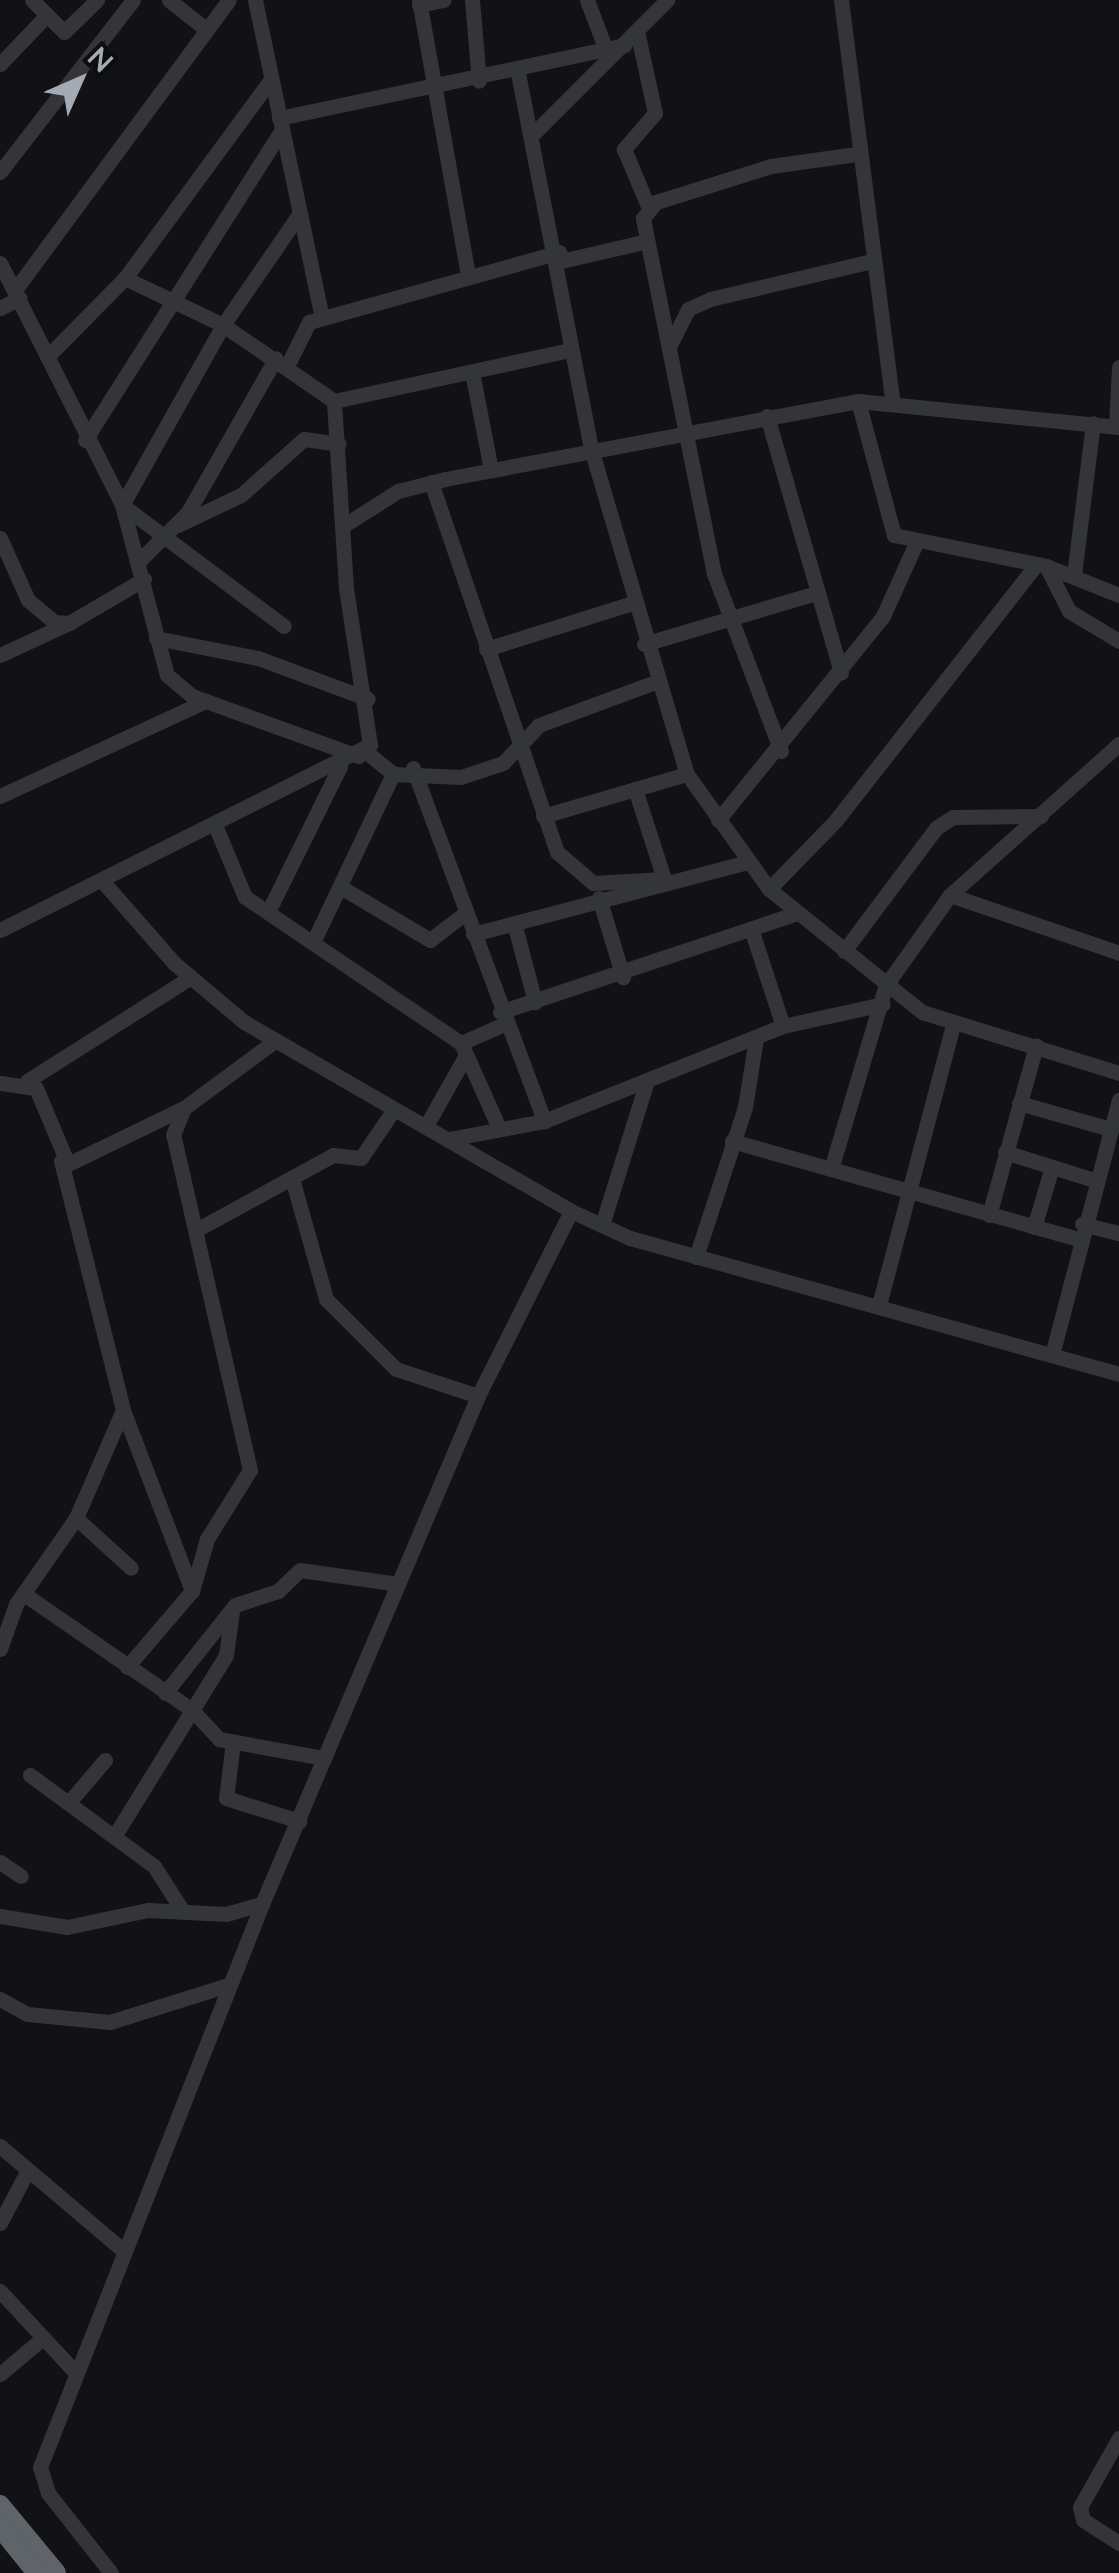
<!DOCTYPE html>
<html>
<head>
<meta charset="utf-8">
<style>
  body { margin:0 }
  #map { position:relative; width:1119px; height:2573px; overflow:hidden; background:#121214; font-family:Lato,sans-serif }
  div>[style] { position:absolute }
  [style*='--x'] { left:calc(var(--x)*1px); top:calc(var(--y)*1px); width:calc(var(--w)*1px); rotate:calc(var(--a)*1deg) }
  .minor>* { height:15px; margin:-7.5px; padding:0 7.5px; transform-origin:7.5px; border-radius:7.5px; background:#333539 }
  .highway>* { height:20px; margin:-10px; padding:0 10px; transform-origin:10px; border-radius:10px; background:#5f646a }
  span { translate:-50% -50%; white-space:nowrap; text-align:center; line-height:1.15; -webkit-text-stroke:9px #0d0d0f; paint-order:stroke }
  .north { position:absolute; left:30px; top:30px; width:100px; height:100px; -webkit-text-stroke:8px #0d0d0f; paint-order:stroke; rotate:45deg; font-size:28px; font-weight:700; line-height:40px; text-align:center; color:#a3acb5 }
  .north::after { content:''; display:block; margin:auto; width:35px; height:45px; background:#a3acb5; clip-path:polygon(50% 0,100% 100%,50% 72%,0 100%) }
</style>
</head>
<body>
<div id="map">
  <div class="minor">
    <i style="--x:32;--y:0;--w:45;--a:45"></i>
    <i style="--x:64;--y:32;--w:46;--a:-44.1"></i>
    <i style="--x:169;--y:0;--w:48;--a:38.3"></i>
    <i style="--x:255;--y:0;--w:324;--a:78.1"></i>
    <i style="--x:419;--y:0;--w:280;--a:79.9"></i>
    <i style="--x:472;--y:0;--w:81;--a:85.1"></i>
    <i style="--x:587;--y:0;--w:53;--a:69.2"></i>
    <i style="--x:841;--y:0;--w:402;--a:82.7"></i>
    <i style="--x:419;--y:5;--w:25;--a:-12"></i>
    <i style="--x:637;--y:31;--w:84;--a:77.6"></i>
    <i style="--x:655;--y:113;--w:48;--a:130.7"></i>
    <i style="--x:624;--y:149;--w:62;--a:67.2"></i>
    <i style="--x:0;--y:64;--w:68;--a:-46.2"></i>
    <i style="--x:518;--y:73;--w:386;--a:79"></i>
    <i style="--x:592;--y:452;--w:336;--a:73.6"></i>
    <i style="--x:687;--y:774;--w:141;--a:54.5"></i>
    <i style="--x:769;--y:889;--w:196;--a:38.8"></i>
    <i style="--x:922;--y:1012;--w:206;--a:17.2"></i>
    <i style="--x:279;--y:118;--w:353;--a:-11.9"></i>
    <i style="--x:533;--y:134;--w:190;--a:-45"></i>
    <i style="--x:0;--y:172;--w:217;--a:-52.3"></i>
    <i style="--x:561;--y:261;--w:84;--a:-13"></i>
    <i style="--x:0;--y:263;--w:271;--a:63.2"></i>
    <i style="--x:122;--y:505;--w:176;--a:75.2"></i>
    <i style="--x:167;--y:675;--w:33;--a:40"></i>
    <i style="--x:192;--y:696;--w:177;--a:19.9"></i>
    <i style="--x:15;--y:290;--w:360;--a:-53.6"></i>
    <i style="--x:0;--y:308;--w:22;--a:-27"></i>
    <i style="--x:670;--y:345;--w:40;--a:-63.4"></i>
    <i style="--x:688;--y:309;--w:24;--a:-24"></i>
    <i style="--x:710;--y:299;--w:166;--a:-13.2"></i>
    <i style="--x:50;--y:354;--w:107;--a:-45.4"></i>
    <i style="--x:125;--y:278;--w:247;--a:-53.7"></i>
    <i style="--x:288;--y:364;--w:47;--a:-63.4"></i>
    <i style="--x:309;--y:322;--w:260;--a:-15.6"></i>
    <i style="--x:472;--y:372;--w:100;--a:79"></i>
    <i style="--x:334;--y:401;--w:240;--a:-12.2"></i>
    <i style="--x:858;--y:401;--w:139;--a:75"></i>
    <i style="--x:894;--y:535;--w:155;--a:11.5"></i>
    <i style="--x:1046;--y:566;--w:79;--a:21.7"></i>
    <i style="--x:767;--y:416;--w:267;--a:73.9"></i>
    <i style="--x:1116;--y:427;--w:60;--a:-87.1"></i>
    <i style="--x:85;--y:440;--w:368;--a:-57.6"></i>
    <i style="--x:431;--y:482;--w:391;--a:71.2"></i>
    <i style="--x:557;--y:852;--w:48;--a:40.7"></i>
    <i style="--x:593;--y:883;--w:71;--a:-3.2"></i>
    <i style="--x:122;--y:505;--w:206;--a:-60.7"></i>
    <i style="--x:223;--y:325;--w:136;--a:-55.5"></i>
    <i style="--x:122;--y:505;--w:202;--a:36.8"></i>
    <i style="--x:346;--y:524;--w:62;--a:-32.4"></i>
    <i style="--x:398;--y:491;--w:49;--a:-14.3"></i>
    <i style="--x:445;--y:479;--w:420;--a:-10.7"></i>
    <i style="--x:858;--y:401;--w:262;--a:5.7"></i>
    <i style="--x:178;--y:525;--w:70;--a:-25.5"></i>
    <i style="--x:241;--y:495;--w:84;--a:-41.6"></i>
    <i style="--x:304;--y:439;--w:35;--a:8"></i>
    <i style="--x:0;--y:538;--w:68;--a:65.7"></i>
    <i style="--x:28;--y:600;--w:34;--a:40"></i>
    <i style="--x:54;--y:622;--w:15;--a:4"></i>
    <i style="--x:69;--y:623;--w:87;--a:-30.4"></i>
    <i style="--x:140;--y:560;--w:68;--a:-45"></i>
    <i style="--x:188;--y:512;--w:177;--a:-60.3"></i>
    <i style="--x:1046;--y:566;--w:51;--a:62.9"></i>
    <i style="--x:1069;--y:611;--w:58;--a:31"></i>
    <i style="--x:1074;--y:575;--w:153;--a:-82.9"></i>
    <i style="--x:156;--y:638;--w:104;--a:11.1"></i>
    <i style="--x:258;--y:658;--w:117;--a:20.4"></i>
    <i style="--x:644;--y:644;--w:179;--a:-16.5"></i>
    <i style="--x:486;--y:649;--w:154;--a:-17.4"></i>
    <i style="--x:0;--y:655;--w:76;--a:-24.9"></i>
    <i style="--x:365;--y:751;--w:36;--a:39"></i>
    <i style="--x:781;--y:751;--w:189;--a:-110.7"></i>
    <i style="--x:714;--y:574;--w:363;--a:-101.3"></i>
    <i style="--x:643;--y:218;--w:21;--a:-51"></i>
    <i style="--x:656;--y:202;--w:121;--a:-17.4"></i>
    <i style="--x:771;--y:166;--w:86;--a:-8"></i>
    <i style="--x:413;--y:768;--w:377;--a:69.6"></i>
    <i style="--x:635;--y:789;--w:95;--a:72.1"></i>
    <i style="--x:0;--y:796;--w:227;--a:-24.8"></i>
    <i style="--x:543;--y:816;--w:150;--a:-16.3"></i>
    <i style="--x:718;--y:820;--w:262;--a:-51"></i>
    <i style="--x:883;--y:616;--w:80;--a:-65.7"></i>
    <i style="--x:215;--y:825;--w:78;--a:67.4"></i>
    <i style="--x:245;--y:897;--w:261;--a:34.1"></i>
    <i style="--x:461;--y:1043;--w:93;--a:65.9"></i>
    <i style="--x:104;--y:883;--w:106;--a:48.8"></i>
    <i style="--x:174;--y:963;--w:92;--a:40.1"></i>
    <i style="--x:244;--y:1022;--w:378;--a:30"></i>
    <i style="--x:571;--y:1211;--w:65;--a:24.6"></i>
    <i style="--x:630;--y:1238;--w:508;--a:15.54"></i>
    <i style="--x:344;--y:889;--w:100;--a:30.7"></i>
    <i style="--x:430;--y:940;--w:43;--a:-37.4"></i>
    <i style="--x:769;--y:889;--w:96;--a:-45.8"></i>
    <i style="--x:836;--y:820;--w:325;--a:-51.9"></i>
    <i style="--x:950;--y:895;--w:179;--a:18.9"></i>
    <i style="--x:599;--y:898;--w:83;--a:73.1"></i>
    <i style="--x:268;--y:912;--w:163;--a:-63.7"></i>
    <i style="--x:514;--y:923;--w:82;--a:75.1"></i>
    <i style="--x:0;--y:930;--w:414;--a:-26.6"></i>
    <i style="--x:370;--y:745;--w:159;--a:-98.7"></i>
    <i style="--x:346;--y:588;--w:187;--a:-93.7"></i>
    <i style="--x:334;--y:401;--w:135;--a:-145.6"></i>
    <i style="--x:223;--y:325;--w:109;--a:-154.4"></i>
    <i style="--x:473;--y:934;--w:280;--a:-14.7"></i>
    <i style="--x:753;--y:935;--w:96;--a:71.8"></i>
    <i style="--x:315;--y:938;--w:182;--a:-64.6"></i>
    <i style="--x:393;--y:774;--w:68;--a:2.5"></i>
    <i style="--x:461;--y:777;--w:44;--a:-18.4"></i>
    <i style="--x:503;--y:763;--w:52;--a:-46.5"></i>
    <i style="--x:539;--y:725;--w:124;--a:-20.3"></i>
    <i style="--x:844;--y:951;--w:154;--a:-53.2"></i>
    <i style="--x:936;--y:828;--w:20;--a:-33"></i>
    <i style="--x:953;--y:817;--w:88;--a:-0.7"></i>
    <i style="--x:500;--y:1012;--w:313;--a:-18.4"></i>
    <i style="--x:461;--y:1043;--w:47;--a:-23.8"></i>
    <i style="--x:27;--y:1081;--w:194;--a:-32.4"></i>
    <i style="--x:0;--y:1083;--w:36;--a:8"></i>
    <i style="--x:36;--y:1088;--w:82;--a:67.2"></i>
    <i style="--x:68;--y:1164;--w:129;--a:-25.8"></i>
    <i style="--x:184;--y:1108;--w:114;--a:-36.5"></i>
    <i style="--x:1019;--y:1103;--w:95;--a:15.9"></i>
    <i style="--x:426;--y:1126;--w:81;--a:-60.6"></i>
    <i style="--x:449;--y:1139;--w:97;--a:-10.7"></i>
    <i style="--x:544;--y:1121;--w:257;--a:-21.7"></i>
    <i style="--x:783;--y:1026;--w:102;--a:-12.4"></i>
    <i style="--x:732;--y:1141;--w:360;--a:15.8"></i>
    <i style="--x:1005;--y:1152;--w:93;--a:17.5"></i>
    <i style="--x:61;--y:1161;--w:257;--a:76"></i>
    <i style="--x:123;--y:1410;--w:194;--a:69.1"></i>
    <i style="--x:831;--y:1169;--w:192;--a:-73.4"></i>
    <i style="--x:886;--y:985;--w:110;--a:-54.6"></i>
    <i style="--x:950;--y:895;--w:227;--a:-41.8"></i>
    <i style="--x:293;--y:1182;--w:122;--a:74.2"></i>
    <i style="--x:326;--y:1299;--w:99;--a:45"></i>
    <i style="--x:396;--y:1369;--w:86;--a:18.2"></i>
    <i style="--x:989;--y:1215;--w:176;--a:-74.5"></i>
    <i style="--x:1082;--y:1224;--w:38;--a:14"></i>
    <i style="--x:602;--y:1225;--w:148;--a:-72.7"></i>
    <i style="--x:1034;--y:1227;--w:63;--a:-73.3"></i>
    <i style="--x:198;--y:1229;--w:154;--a:-28.7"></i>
    <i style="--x:333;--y:1155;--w:28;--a:6"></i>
    <i style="--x:361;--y:1158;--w:59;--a:-56"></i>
    <i style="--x:696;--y:1257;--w:158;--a:-71.9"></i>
    <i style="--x:745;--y:1107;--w:70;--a:-80.9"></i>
    <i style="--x:879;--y:1305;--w:293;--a:-75.2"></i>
    <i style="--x:1052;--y:1355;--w:264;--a:-75.3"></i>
    <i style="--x:76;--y:1518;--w:74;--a:42.3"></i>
    <i style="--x:24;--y:1594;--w:204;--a:34.6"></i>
    <i style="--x:192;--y:1710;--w:40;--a:47"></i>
    <i style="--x:219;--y:1739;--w:107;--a:10.3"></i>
    <i style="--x:0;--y:1649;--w:48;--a:-70.4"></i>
    <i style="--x:16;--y:1604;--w:105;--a:-55.1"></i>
    <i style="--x:76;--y:1518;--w:118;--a:-66.5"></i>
    <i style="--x:127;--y:1667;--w:100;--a:-49.5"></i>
    <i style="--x:192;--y:1591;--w:54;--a:-73.9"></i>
    <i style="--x:207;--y:1539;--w:81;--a:-58.1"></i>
    <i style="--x:250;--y:1470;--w:344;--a:-102.9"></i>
    <i style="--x:173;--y:1135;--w:29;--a:-68"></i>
    <i style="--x:165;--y:1693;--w:112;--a:-51.5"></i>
    <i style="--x:235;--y:1605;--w:45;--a:-18"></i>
    <i style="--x:278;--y:1591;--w:30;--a:-44"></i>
    <i style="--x:300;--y:1570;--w:99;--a:8.1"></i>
    <i style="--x:233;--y:1742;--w:56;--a:97.1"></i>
    <i style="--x:226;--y:1798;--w:77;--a:17.5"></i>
    <i style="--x:30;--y:1775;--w:154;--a:36.3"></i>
    <i style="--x:154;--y:1866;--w:52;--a:57.5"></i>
    <i style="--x:70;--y:1801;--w:54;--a:-49.5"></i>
    <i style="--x:115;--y:1835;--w:211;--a:-58.3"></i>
    <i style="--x:226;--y:1655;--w:44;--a:-82.2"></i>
    <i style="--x:0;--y:1862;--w:25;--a:34"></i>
    <i style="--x:0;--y:1916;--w:68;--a:9.3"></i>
    <i style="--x:67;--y:1927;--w:83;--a:-11.9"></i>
    <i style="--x:148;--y:1910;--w:78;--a:2.9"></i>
    <i style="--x:226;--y:1914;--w:37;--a:-16"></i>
    <i style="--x:0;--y:1999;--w:31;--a:29"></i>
    <i style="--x:27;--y:2014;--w:83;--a:5.5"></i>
    <i style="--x:110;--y:2022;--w:124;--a:-17.4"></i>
    <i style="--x:0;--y:2146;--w:162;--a:40.3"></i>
    <i style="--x:0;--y:2223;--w:60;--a:-62.2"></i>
    <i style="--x:0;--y:2291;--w:112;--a:47.2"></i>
    <i style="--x:0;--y:2374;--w:56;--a:-39.9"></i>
    <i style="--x:1119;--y:2438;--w:79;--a:119.5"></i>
    <i style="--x:1080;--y:2507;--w:13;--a:77"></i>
    <i style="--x:1083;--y:2520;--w:43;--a:32.6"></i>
    <i style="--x:111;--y:2573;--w:102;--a:-128.2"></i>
    <i style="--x:48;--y:2493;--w:27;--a:-107"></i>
    <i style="--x:40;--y:2467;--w:605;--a:-68.48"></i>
    <i style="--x:262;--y:1904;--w:552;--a:-66.96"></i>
    <i style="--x:478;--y:1396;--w:207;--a:-63.3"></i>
  </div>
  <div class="highway">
    <i style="--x:0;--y:2505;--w:88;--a:50.5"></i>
    <i style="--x:0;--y:2527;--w:59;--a:51.2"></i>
  </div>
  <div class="north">N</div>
</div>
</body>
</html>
